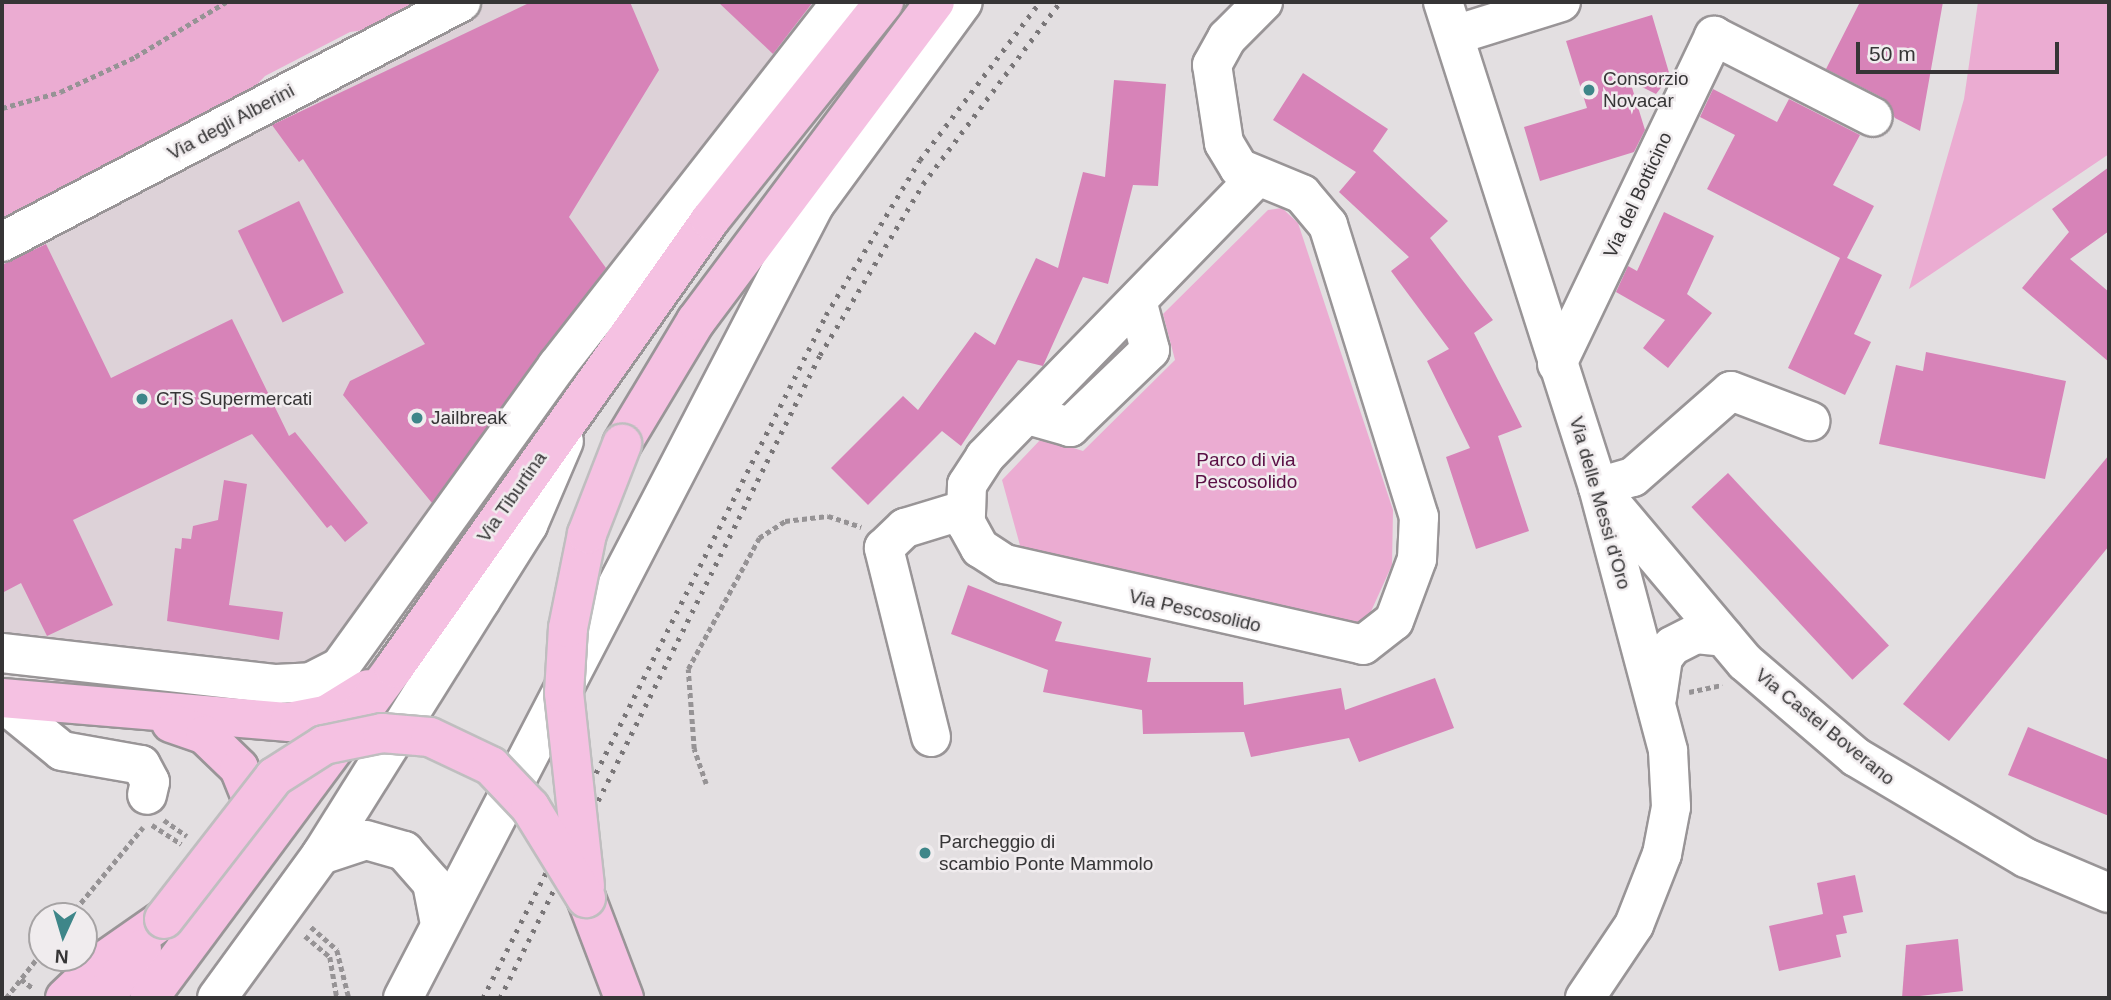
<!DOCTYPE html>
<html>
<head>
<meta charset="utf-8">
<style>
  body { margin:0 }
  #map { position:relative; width:2111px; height:1000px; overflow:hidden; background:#e3dfe1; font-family:Helvetica,sans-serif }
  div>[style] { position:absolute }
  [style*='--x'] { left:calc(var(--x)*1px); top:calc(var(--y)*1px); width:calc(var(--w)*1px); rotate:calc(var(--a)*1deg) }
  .built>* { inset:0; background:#ddd2d8 }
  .green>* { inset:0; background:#ebacd2 }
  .building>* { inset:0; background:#d783b8; transform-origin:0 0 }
  .path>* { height:4.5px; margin-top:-2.25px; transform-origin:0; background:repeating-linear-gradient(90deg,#969395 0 5px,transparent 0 8.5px) }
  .roads { filter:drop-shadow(2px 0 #999597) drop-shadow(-2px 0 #999597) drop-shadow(0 2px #999597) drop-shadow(0 -2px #999597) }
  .minor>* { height:38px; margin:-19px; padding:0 19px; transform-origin:19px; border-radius:19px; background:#fff }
  .major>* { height:38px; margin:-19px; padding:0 19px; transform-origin:19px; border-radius:19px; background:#f5c1e2 }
  .rail>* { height:5px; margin-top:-2.5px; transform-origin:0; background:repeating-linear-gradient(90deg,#797678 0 3.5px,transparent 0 10.5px) }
  .bridges { filter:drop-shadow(2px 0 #bfbebf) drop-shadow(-2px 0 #bfbebf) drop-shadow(0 2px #bfbebf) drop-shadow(0 -2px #bfbebf) }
  .major-bridge>* { height:38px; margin:-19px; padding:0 19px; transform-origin:19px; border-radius:19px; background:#f5c1e2 }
  .dots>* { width:19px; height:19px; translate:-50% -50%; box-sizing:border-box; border:4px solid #f0ecee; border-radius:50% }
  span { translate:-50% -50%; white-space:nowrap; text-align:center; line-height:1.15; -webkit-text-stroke:5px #f0ecee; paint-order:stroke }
  .poi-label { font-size:19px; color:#363536 }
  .left { translate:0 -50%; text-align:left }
  .street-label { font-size:19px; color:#363536 }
  .park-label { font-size:19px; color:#5a0f45 }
  .frame { position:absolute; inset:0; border:4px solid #363536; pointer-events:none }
  .north { position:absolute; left:28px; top:902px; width:70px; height:70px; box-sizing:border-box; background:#f0ecee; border:2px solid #a6a3a4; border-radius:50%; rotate:184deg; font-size:19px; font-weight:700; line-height:28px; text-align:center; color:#363536 }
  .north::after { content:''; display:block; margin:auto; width:24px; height:32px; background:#3e8689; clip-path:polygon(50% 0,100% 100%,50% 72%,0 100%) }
  .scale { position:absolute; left:1856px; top:42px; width:203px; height:32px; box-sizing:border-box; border:4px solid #363536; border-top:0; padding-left:9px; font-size:21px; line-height:24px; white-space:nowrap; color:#363536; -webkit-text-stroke:5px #f0ecee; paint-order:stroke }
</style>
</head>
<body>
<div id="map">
  <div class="built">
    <i style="clip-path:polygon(461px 2px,841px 2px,331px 674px,2px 653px,2px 242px)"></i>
  </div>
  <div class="green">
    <i style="clip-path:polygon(2px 2px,431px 2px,378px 28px,350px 32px,265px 76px,243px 99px,2px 221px)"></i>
    <i style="clip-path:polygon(1978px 2px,2109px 2px,2109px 154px,1909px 289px,1964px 99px)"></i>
    <i style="clip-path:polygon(1282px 208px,1298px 223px,1393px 510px,1392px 565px,1368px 618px,1357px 625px,1021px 549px,1002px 480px,1042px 438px,1083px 451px,1175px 360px,1163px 314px,1268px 210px)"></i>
  </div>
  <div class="building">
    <i style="clip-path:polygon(531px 2px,630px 2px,659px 70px,569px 217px,606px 268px,432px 503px,343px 395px,350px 381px,425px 344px,303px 159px,299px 162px,272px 125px)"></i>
    <i style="clip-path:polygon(718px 2px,813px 2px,773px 54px)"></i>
    <i style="clip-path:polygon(1860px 2px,1943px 2px,1920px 131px,1895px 118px,1883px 98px,1826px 69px)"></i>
    <i style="clip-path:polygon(1652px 15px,1670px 76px,1656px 94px,1630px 81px,1645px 130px,1634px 152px,1540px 181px,1524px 127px,1587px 108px,1566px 41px)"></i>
    <i style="clip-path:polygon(1303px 73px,1388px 129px,1373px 151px,1448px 221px,1430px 238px,1493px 320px,1474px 333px,1522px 427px,1498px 436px,1529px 531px,1476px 549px,1446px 457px,1470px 448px,1427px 361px,1449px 349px,1391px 271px,1409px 257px,1339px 192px,1356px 172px,1273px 120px)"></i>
    <i style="clip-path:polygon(1114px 80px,1166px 84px,1158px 186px,1133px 185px,1108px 284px,1083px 277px,1043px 366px,1018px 360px,961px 446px,942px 431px,868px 505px,831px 468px,903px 396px,918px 410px,975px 332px,995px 345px,1036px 258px,1058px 268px,1083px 172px,1105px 177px)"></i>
    <i style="clip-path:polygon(1713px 89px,1777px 122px,1789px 99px,1860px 135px,1833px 185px,1874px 206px,1847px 258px,1882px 275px,1854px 334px,1871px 342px,1845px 395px,1788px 368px,1840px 258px,1707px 189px,1735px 135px,1700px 117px)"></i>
    <i style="clip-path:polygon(2109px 167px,2109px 231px,2070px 259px,2109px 292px,2109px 362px,2022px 288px,2069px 232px,2052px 209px)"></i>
    <i style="left:299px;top:201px;width:102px;height:68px;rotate:64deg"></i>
    <i style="clip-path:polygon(1664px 212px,1714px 236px,1687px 294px,1712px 313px,1668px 368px,1643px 348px,1665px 320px,1616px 292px,1628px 266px,1637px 271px)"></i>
    <i style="clip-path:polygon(46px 244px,111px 378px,232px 319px,289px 436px,295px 432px,368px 523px,345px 542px,331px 525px,327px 528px,252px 434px,73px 520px,113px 605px,47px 636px,21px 583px,2px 593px,2px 265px)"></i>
    <i style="clip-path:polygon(1926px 352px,2066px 381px,2045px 479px,1879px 444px,1896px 365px,1923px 371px)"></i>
    <i style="clip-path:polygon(2109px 455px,2109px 546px,1949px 741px,1903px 704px)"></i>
    <i style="left:1728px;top:473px;width:236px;height:50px;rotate:47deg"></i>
    <i style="clip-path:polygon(224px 480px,247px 484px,229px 605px,283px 612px,279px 640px,167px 621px,175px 548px,181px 549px,182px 538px,191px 539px,193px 526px,218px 520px)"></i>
    <i style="clip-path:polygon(968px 585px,1062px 622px,1055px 641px,1151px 658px,1147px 682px,1243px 682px,1244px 705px,1341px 688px,1345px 710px,1435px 678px,1454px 728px,1359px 762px,1349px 738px,1251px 757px,1244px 732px,1143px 734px,1142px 710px,1043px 692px,1048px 670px,951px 634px)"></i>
    <i style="clip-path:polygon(2028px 727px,2109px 760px,2109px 816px,2008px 775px)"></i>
    <i style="clip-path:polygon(1855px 875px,1863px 912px,1843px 916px,1847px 933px,1836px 935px,1841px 957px,1779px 971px,1769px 926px,1823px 914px,1817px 883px)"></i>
    <i style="clip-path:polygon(1958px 939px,1963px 991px,1902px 998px,1906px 945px)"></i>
  </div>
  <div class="path">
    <i style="--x:2;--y:108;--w:60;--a:-15.4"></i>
    <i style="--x:60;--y:92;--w:83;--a:-25"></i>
    <i style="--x:135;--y:57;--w:106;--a:-31.1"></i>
    <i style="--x:1689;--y:692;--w:34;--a:-12"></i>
    <i style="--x:706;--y:784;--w:37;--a:-109"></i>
    <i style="--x:694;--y:749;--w:80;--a:-94.3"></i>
    <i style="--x:688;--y:669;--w:149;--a:-61.5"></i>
    <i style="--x:759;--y:538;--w:31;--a:-33"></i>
    <i style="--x:785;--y:521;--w:43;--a:-6.6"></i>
    <i style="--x:828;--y:516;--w:35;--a:18"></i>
    <i style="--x:164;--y:820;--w:28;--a:35"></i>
    <i style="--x:152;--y:825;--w:35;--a:33"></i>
    <i style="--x:70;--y:916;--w:115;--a:-50.6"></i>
    <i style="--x:311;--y:927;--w:35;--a:41"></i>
    <i style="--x:337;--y:950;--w:49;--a:76"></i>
    <i style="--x:305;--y:936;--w:33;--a:40"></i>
    <i style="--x:330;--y:957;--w:42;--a:80.3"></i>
    <i style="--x:21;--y:979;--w:16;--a:38"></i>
    <i style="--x:6;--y:998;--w:58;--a:-52"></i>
  </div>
  <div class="roads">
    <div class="minor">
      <i style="--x:1443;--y:2;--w:509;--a:72.28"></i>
      <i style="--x:1598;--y:487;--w:273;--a:75.1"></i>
      <i style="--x:1668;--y:751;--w:56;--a:86.9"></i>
      <i style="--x:1671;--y:807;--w:48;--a:100.8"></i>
      <i style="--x:1662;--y:854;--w:76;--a:111.5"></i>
      <i style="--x:1634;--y:925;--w:88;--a:123.9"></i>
      <i style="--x:1455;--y:35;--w:111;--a:-17.3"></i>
      <i style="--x:1256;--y:178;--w:389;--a:134.2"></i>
      <i style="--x:985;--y:457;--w:33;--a:123"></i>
      <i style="--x:967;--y:485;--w:38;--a:92"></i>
      <i style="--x:966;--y:523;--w:29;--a:61"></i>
      <i style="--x:980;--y:548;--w:30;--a:33"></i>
      <i style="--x:1005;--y:564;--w:367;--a:12.7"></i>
      <i style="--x:1363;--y:645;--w:39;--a:-38"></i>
      <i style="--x:1394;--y:621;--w:66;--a:-69.6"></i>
      <i style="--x:1417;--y:559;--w:42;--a:-87.3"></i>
      <i style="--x:1419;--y:517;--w:306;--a:-107.3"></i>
      <i style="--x:1328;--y:225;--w:40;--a:-130"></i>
      <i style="--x:1302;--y:194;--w:68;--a:-157.6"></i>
      <i style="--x:1239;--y:168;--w:29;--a:-121"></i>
      <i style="--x:1224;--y:143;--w:79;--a:-98.7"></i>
      <i style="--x:1212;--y:65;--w:31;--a:-61"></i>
      <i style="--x:1227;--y:38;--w:51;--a:-45"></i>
      <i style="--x:2;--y:242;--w:518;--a:-27.6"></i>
      <i style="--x:1557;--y:364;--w:364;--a:-64.4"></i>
      <i style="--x:1714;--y:36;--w:178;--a:27"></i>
      <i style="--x:1028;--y:415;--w:44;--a:15.9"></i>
      <i style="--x:1070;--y:427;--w:111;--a:-43.9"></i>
      <i style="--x:1150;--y:350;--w:48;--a:-104.6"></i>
      <i style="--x:1598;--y:487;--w:36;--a:-16"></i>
      <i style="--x:1633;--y:477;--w:130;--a:-41.3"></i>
      <i style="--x:1731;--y:391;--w:85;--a:20.8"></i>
      <i style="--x:1606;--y:497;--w:216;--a:49.9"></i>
      <i style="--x:1745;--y:662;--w:146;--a:40.6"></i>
      <i style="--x:1856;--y:757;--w:198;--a:30.7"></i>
      <i style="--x:2026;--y:858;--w:90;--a:22.9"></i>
      <i style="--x:2;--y:653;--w:276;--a:6.5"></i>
      <i style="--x:276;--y:684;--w:35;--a:-3"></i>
      <i style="--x:311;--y:682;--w:33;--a:-27"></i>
      <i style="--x:340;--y:667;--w:371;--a:-54.2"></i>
      <i style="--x:557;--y:366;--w:462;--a:-52"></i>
      <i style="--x:1657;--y:698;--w:40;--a:-81.5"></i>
      <i style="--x:1663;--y:658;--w:15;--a:-53"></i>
      <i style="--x:1672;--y:646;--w:27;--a:-27"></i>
      <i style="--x:1696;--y:634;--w:28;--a:6"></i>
      <i style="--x:2;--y:702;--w:77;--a:39.2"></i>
      <i style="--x:62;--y:751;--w:80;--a:10"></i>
      <i style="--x:141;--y:765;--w:19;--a:62"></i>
      <i style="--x:150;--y:782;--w:13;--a:103"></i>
      <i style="--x:931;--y:737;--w:195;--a:-104"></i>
      <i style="--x:884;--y:548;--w:29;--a:-44"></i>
      <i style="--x:905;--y:528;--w:62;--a:-17"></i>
      <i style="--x:321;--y:855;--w:47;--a:-18.4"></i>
      <i style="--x:366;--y:840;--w:40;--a:16"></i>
      <i style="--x:404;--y:851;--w:43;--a:48.8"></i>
      <i style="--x:432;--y:883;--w:42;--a:79"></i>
      <i style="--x:217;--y:998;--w:177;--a:-54"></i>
      <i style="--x:321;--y:855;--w:301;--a:-57.9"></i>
      <i style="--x:481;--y:600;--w:89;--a:-57.9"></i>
      <i style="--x:528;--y:525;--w:91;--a:-66.8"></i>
      <i style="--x:403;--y:998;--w:895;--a:-62.58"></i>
      <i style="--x:815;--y:204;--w:250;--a:-53.8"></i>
    </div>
    <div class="major">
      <i style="--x:622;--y:444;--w:144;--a:-59"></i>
      <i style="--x:696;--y:321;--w:399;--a:-53.2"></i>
      <i style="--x:2;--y:698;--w:288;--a:4.8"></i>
      <i style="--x:289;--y:722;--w:38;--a:-11"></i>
      <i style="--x:326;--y:715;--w:49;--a:-31.8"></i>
      <i style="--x:171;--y:723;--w:36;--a:19"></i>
      <i style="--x:205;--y:735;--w:47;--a:44.1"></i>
      <i style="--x:239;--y:768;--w:40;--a:68"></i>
      <i style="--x:254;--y:805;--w:25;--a:95"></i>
      <i style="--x:586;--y:898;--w:107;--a:69.2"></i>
      <i style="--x:65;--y:998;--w:55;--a:-43.5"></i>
      <i style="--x:105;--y:960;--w:72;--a:-34.8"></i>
      <i style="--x:104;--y:998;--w:62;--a:-52.2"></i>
      <i style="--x:149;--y:998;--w:411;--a:-53.4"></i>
      <i style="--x:394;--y:668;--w:548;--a:-54.8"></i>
      <i style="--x:710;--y:220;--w:279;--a:-51.4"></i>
    </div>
  </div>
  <div class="rail">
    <i style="--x:483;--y:998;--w:764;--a:-63.33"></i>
    <i style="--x:826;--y:315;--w:181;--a:-58.8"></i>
    <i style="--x:920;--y:160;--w:198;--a:-52.8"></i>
    <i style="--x:500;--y:998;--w:718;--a:-63.54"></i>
    <i style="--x:820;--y:355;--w:200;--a:-58.9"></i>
    <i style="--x:923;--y:184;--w:228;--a:-53"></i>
  </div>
  <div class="bridges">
    <div class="major-bridge">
      <i style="--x:585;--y:886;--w:194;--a:-96.2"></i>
      <i style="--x:564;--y:693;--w:65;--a:-86.5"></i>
      <i style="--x:568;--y:628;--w:96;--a:-78.6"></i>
      <i style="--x:587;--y:534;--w:97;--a:-68.7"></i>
      <i style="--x:164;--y:919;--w:180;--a:-52.2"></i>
      <i style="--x:274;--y:777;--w:59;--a:-32.6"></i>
      <i style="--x:324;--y:745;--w:59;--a:-11.7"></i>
      <i style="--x:382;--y:733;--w:48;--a:4.8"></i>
      <i style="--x:430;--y:737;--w:68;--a:25.4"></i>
      <i style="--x:491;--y:766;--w:57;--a:46.4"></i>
      <i style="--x:530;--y:807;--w:107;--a:58.4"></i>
    </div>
  </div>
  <div class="dots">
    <i style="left:1589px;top:90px;background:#3e8689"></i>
    <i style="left:142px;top:399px;background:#3e8689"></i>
    <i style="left:417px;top:418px;background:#3e8689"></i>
    <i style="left:925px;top:853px;background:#3e8689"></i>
  </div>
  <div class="poi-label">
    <span class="left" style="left:1603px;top:90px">Consorzio<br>Novacar</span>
    <span class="left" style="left:156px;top:399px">CTS Supermercati</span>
    <span class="left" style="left:431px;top:418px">Jailbreak</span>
    <span class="left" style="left:939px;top:853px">Parcheggio di<br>scambio Ponte Mammolo</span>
  </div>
  <div class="street-label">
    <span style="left:231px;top:122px;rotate:-28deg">Via degli Alberini</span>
    <span style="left:1638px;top:195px;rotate:-65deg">Via del Botticino</span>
    <span style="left:512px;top:497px;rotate:-55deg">Via Tiburtina</span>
    <span style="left:1600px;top:503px;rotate:74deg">Via delle Messi d'Oro</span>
    <span style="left:1195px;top:611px;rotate:13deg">Via Pescosolido</span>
    <span style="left:1825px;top:727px;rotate:39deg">Via Castel Boverano</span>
  </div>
  <div class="park-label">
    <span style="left:1246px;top:471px">Parco di via<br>Pescosolido</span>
  </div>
  <div class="frame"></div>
  <div class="north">N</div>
  <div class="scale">50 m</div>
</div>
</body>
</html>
